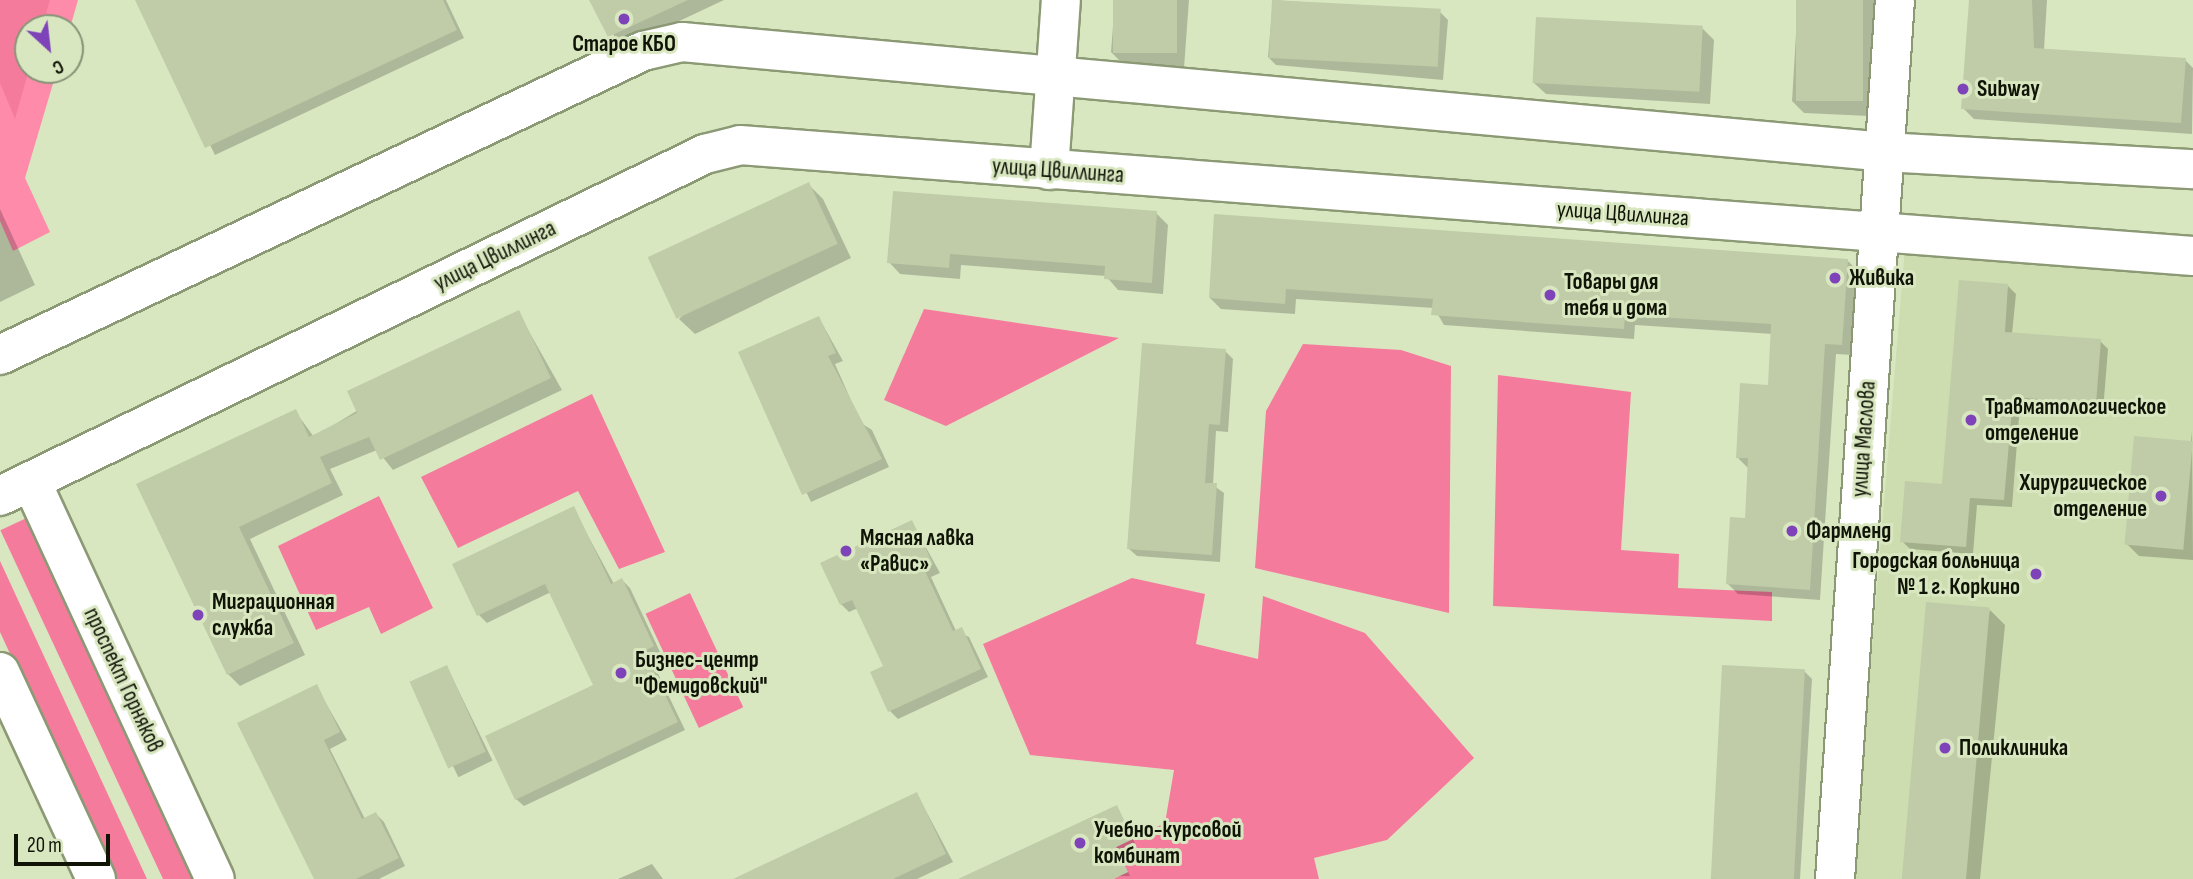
<!DOCTYPE html>
<html>
<head>
<meta charset="utf-8">
<style>
  body { margin:0 }
  #map { position:relative; width:2193px; height:879px; overflow:hidden; background:#d9e7c1; font-family:"Sofia Sans Condensed",sans-serif }
  div>[style] { position:absolute }
  [style*='--x'] { left:calc(var(--x)*1px); top:calc(var(--y)*1px); width:calc(var(--w)*1px); rotate:calc(var(--a)*1deg) }
  .built>* { inset:0; background:#cdddb0 }
  .green>* { inset:0; background:#fe8baa }
  .forest>* { inset:0; background:#f57b9d; transform-origin:0 0 }
  .shadow>* { inset:0; background:#0003; transform-origin:0 0 }
  .building>* { inset:0; background:#bfcca7; transform-origin:0 0 }
  .roads { filter:drop-shadow(2px 0 #8c9975) drop-shadow(-2px 0 #8c9975) drop-shadow(0 2px #8c9975) drop-shadow(0 -2px #8c9975) }
  .minor>* { height:38px; margin:-19px; padding:0 19px; transform-origin:19px; border-radius:19px; background:#fff }
  .dots>* { width:19px; height:19px; translate:-50% -50%; box-sizing:border-box; border:4px solid #d9e7c1; border-radius:50% }
  span { translate:-50% -50%; white-space:nowrap; text-align:center; line-height:1.15; -webkit-text-stroke:6px #d9e7c1; paint-order:stroke }
  .poi-label { font-size:23px; color:#101407; font-weight:700 }
  .left { translate:0 -50%; text-align:left }
  .right { translate:-100% -50%; text-align:right }
  .street-label { font-size:23px; color:#101407 }
  .north { position:absolute; left:14px; top:14px; width:70px; height:70px; box-sizing:border-box; background:#d9e7c1; border:2px solid #899377; border-radius:50%; rotate:153deg; font-size:19px; font-weight:700; line-height:28px; text-align:center; color:#101407 }
  .north::after { content:''; display:block; margin:auto; width:24px; height:32px; background:#7e43b9; clip-path:polygon(50% 0,100% 100%,50% 72%,0 100%) }
  .scale { position:absolute; left:14px; top:834px; width:96px; height:32px; box-sizing:border-box; border:4px solid #101407; border-top:0; padding-left:9px; font-size:21px; line-height:24px; white-space:nowrap; color:#101407; -webkit-text-stroke:5px #d9e7c1; paint-order:stroke }
</style>
</head>
<body>
<div id="map">
  <div class="built">
    <i style="clip-path:polygon(1905px 247px,2193px 268px,2193px 879px,1853px 879px)"></i>
  </div>
  <div class="green">
    <i style="clip-path:polygon(0 0,78px 0,70px 28px,28px 28px,28px 70px,57px 70px,25px 178px,50px 232px,13px 251px,0 221px)"></i>
  </div>
  <div class="forest">
    <i style="clip-path:polygon(0 0,50px 0,42px 28px,28px 28px,29px 70px,15px 119px,0 83px)"></i>
    <i style="clip-path:polygon(924px 309px,1119px 338px,946px 426px,884px 400px)"></i>
    <i style="clip-path:polygon(1303px 344px,1401px 350px,1451px 366px,1449px 613px,1255px 568px,1266px 411px)"></i>
    <i style="clip-path:polygon(1498px 375px,1631px 392px,1621px 550px,1679px 554px,1678px 588px,1772px 592px,1772px 621px,1493px 606px)"></i>
    <i style="clip-path:polygon(592px 394px,665px 552px,619px 569px,578px 491px,458px 548px,421px 477px)"></i>
    <i style="clip-path:polygon(379px 496px,433px 608px,381px 634px,369px 607px,316px 630px,278px 546px)"></i>
    <i style="left:33px;top:515px;width:400px;height:36px;rotate:65deg"></i>
    <i style="clip-path:polygon(0 561px,147px 879px,114px 879px,0 632px)"></i>
    <i style="clip-path:polygon(1132px 578px,1205px 594px,1196px 644px,1258px 659px,1263px 596px,1365px 633px,1474px 758px,1387px 840px,1314px 858px,1319px 879px,1113px 879px,1128px 872px,1116px 847px,1165px 823px,1174px 770px,1030px 755px,983px 644px)"></i>
    <i style="left:690px;top:593px;width:126px;height:49px;rotate:65deg"></i>
  </div>
  <div class="shadow">
    <i style="clip-path:polygon(137px 0,446px 0,464px 38px,215px 155px)"></i>
    <i style="clip-path:polygon(591px 0,724px 0,622px 48px)"></i>
    <i style="clip-path:polygon(1115px 0,1189px 0,1184px 68px,1123px 64px,1111px 52px)"></i>
    <i style="clip-path:polygon(1273px 0,1440px 12px,1448px 20px,1443px 80px,1276px 65px,1268px 57px)"></i>
    <i style="clip-path:polygon(1798px 0,1875px 0,1869px 116px,1804px 113px,1792px 101px)"></i>
    <i style="clip-path:polygon(1970px 0,2047px 0,2044px 50px,2185px 60px,2193px 68px,2192px 134px,1974px 119px,1963px 108px)"></i>
    <i style="clip-path:polygon(1702px 28px,1714px 40px,1710px 104px,1546px 94px,1534px 83px)"></i>
    <i style="clip-path:polygon(808px 184px,823px 199px,851px 258px,695px 334px,679px 319px)"></i>
    <i style="clip-path:polygon(0 209px,35px 285px,0 302px)"></i>
    <i style="clip-path:polygon(1156px 213px,1168px 225px,1163px 294px,1118px 290px,1106px 276px,961px 265px,960px 279px,900px 274px,889px 262px)"></i>
    <i style="clip-path:polygon(1216px 216px,1847px 260px,1858px 271px,1853px 355px,1836px 354px,1820px 600px,1738px 594px,1728px 584px,1746px 520px,1748px 468px,1737px 457px,1770px 387px,1773px 334px,1635px 325px,1634px 339px,1444px 325px,1434px 308px,1296px 299px,1295px 314px,1221px 309px,1210px 298px)"></i>
    <i style="clip-path:polygon(2008px 286px,2016px 294px,2012px 334px,2100px 341px,2108px 349px,2103px 411px,2020px 404px,2012px 507px,1977px 505px,1973px 554px,1910px 549px,1902px 541px,1944px 486px)"></i>
    <i style="clip-path:polygon(518px 312px,562px 390px,393px 470px,377px 450px,330px 469px,343px 495px,250px 539px,305px 655px,240px 686px,228px 674px,139px 485px,295px 411px,314px 437px)"></i>
    <i style="clip-path:polygon(819px 318px,843px 361px,835px 364px,861px 423px,872px 430px,889px 467px,811px 502px,740px 353px)"></i>
    <i style="clip-path:polygon(1225px 351px,1233px 359px,1228px 432px,1216px 431px,1213px 485px,1224px 493px,1220px 562px,1137px 556px,1129px 549px)"></i>
    <i style="clip-path:polygon(2192px 431px,2193px 560px,2139px 556px,2127px 544px,2191px 442px)"></i>
    <i style="clip-path:polygon(573px 508px,614px 584px,622px 580px,630px 588px,661px 654px,651px 659px,685px 730px,524px 806px,516px 799px,595px 685px,551px 592px,487px 623px,479px 615px)"></i>
    <i style="clip-path:polygon(912px 522px,940px 573px,931px 577px,956px 631px,969px 637px,988px 677px,898px 719px,890px 711px,885px 667px,858px 608px,849px 612px,841px 604px)"></i>
    <i style="clip-path:polygon(1990px 610px,2005px 625px,1980px 879px,1902px 879px)"></i>
    <i style="left:447px;top:667px;width:104px;height:38px;rotate:64deg"></i>
    <i style="clip-path:polygon(1804px 671px,1812px 679px,1800px 879px,1711px 879px)"></i>
    <i style="clip-path:polygon(316px 686px,347px 740px,330px 749px,365px 819px,376px 814px,384px 822px,405px 866px,379px 879px,316px 879px)"></i>
    <i style="clip-path:polygon(917px 794px,953px 862px,917px 879px,737px 879px)"></i>
    <i style="clip-path:polygon(1116px 807px,1135px 843px,1118px 850px,1130px 876px,968px 879px)"></i>
    <i style="clip-path:polygon(652px 864px,663px 879px,618px 879px)"></i>
  </div>
  <div class="building">
    <i style="clip-path:polygon(135px 0,443px 0,457px 30px,205px 148px)"></i>
    <i style="clip-path:polygon(589px 0,688px 0,608px 37px)"></i>
    <i style="left:1113px;top:0;width:64px;height:53px"></i>
    <i style="left:1272px;top:0;width:169px;height:58px;rotate:3deg"></i>
    <i style="left:1796px;top:0;width:67px;height:101px"></i>
    <i style="clip-path:polygon(1969px 0,2032px 0,2034px 48px,2186px 58px,2181px 123px,1961px 109px)"></i>
    <i style="left:1536px;top:17px;width:167px;height:66px;rotate:3deg"></i>
    <i style="left:809px;top:182px;width:68px;height:178px;rotate:65deg"></i>
    <i style="clip-path:polygon(893px 191px,1157px 211px,1152px 283px,1104px 279px,1105px 266px,950px 254px,949px 268px,887px 263px)"></i>
    <i style="clip-path:polygon(1214px 214px,1848px 259px,1842px 345px,1825px 344px,1810px 590px,1726px 584px,1730px 517px,1745px 518px,1748px 458px,1736px 458px,1740px 383px,1768px 385px,1771px 324px,1625px 315px,1624px 329px,1548px 324px,1431px 315px,1433px 299px,1286px 289px,1285px 304px,1209px 298px)"></i>
    <i style="clip-path:polygon(1959px 280px,2008px 284px,2005px 332px,2101px 339px,2096px 404px,2013px 397px,2004px 500px,1970px 498px,1966px 547px,1900px 542px,1905px 481px,1942px 484px)"></i>
    <i style="clip-path:polygon(519px 310px,551px 378px,380px 460px,369px 437px,320px 457px,332px 483px,239px 527px,294px 643px,227px 675px,136px 484px,296px 409px,309px 437px,357px 413px,347px 391px)"></i>
    <i style="clip-path:polygon(819px 316px,836px 353px,828px 356px,882px 459px,802px 495px,738px 352px)"></i>
    <i style="clip-path:polygon(1142px 343px,1226px 349px,1220px 425px,1209px 424px,1205px 483px,1217px 483px,1212px 555px,1127px 549px)"></i>
    <i style="left:2134px;top:436px;width:59px;height:109px;rotate:5deg"></i>
    <i style="clip-path:polygon(574px 506px,611px 584px,622px 578px,654px 646px,644px 651px,678px 722px,515px 800px,485px 736px,593px 685px,545px 584px,477px 616px,452px 564px)"></i>
    <i style="clip-path:polygon(912px 520px,933px 564px,924px 569px,953px 631px,962px 627px,981px 669px,888px 712px,870px 672px,883px 666px,852px 600px,840px 605px,820px 563px)"></i>
    <i style="left:1926px;top:602px;width:64px;height:278px;rotate:5deg"></i>
    <i style="left:447px;top:665px;width:95px;height:41px;rotate:66deg"></i>
    <i style="left:1722px;top:665px;width:83px;height:214px;rotate:3deg"></i>
    <i style="clip-path:polygon(317px 684px,340px 732px,324px 740px,362px 819px,376px 812px,399px 858px,356px 879px,314px 879px,237px 723px)"></i>
    <i style="clip-path:polygon(917px 792px,946px 854px,893px 879px,733px 879px)"></i>
    <i style="clip-path:polygon(1117px 805px,1133px 839px,1116px 847px,1128px 872px,1113px 879px,958px 879px)"></i>
  </div>
  <div class="roads">
    <div class="minor">
      <i style="--x:1049;--y:170;--w:170;--a:-86"></i>
      <i style="--x:0;--y:355;--w:711;--a:-25.3"></i>
      <i style="--x:643;--y:51;--w:40;--a:-13"></i>
      <i style="--x:682;--y:42;--w:1208;--a:5.22"></i>
      <i style="--x:1885;--y:152;--w:308;--a:3.2"></i>
      <i style="--x:31;--y:481;--w:438;--a:65.2"></i>
      <i style="--x:0;--y:496;--w:784;--a:-25.88"></i>
      <i style="--x:705;--y:154;--w:36;--a:-14"></i>
      <i style="--x:740;--y:145;--w:1457;--a:4.37"></i>
      <i style="--x:0;--y:672;--w:228;--a:65.1"></i>
      <i style="--x:1835;--y:879;--w:881;--a:-86.1"></i>
    </div>
  </div>
  <div class="dots">
    <i style="left:624px;top:19px;background:#7e43b9"></i>
    <i style="left:1963px;top:89px;background:#7e43b9"></i>
    <i style="left:1835px;top:278px;background:#7e43b9"></i>
    <i style="left:1550px;top:295px;background:#7e43b9"></i>
    <i style="left:1971px;top:420px;background:#7e43b9"></i>
    <i style="left:2161px;top:496px;background:#7e43b9"></i>
    <i style="left:1792px;top:531px;background:#7e43b9"></i>
    <i style="left:846px;top:551px;background:#7e43b9"></i>
    <i style="left:2036px;top:574px;background:#7e43b9"></i>
    <i style="left:198px;top:615px;background:#7e43b9"></i>
    <i style="left:621px;top:673px;background:#7e43b9"></i>
    <i style="left:1945px;top:748px;background:#7e43b9"></i>
    <i style="left:1080px;top:843px;background:#7e43b9"></i>
  </div>
  <div class="poi-label">
    <span style="left:624px;top:44px">Старое КБО</span>
    <span class="left" style="left:1977px;top:89px">Subway</span>
    <span class="left" style="left:1849px;top:278px">Живика</span>
    <span class="left" style="left:1564px;top:295px">Товары для<br>тебя и дома</span>
    <span class="left" style="left:1985px;top:420px">Травматологическое<br>отделение</span>
    <span class="right" style="left:2147px;top:496px">Хирургическое<br>отделение</span>
    <span class="left" style="left:1806px;top:531px">Фармленд</span>
    <span class="left" style="left:860px;top:551px">Мясная лавка<br>«Равис»</span>
    <span class="right" style="left:2020px;top:574px">Городская больница<br>№ 1 г. Коркино</span>
    <span class="left" style="left:212px;top:615px">Миграционная<br>служба</span>
    <span class="left" style="left:635px;top:673px">Бизнес-центр<br>"Фемидовский"</span>
    <span class="left" style="left:1959px;top:748px">Поликлиника</span>
    <span class="left" style="left:1094px;top:843px">Учебно-курсовой<br>комбинат</span>
  </div>
  <div class="street-label">
    <span style="left:1058px;top:171px;rotate:4deg">улица Цвиллинга</span>
    <span style="left:1623px;top:214px;rotate:4deg">улица Цвиллинга</span>
    <span style="left:495px;top:256px;rotate:-26deg">улица Цвиллинга</span>
    <span style="left:1864px;top:439px;rotate:-86deg">улица Маслова</span>
    <span style="left:123px;top:680px;rotate:65deg">проспект Горняков</span>
  </div>
  <div class="north">С</div>
  <div class="scale">20 m</div>
</div>
</body>
</html>
